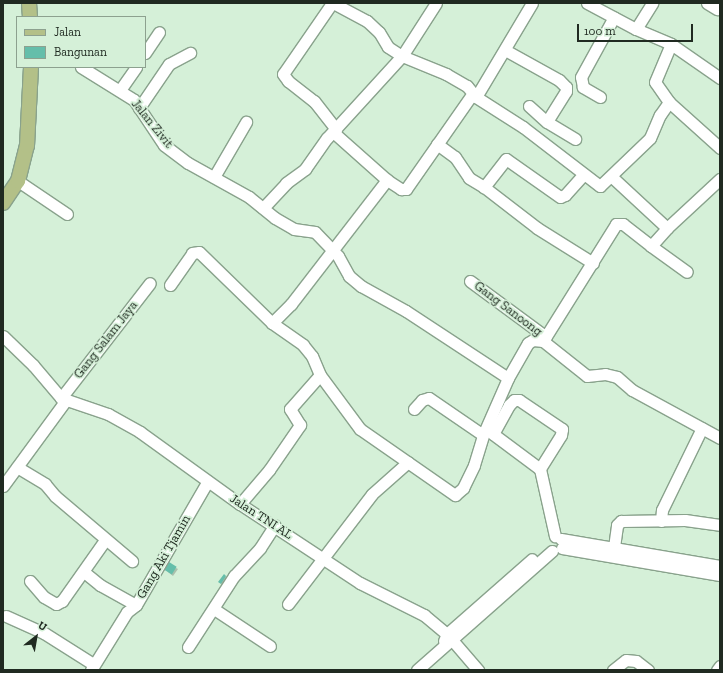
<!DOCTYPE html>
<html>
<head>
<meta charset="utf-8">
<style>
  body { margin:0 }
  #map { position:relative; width:723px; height:673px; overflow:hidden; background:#d5f0d8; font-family:"Zilla Slab",serif }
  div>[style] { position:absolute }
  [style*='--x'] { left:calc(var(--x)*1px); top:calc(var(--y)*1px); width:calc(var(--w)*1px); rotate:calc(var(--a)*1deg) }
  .shadow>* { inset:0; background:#0003 }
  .building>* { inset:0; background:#65beaa; transform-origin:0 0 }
  .roads { filter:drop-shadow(1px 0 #89a28c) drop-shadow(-1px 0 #89a28c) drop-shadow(0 1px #89a28c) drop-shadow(0 -1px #89a28c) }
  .minor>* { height:11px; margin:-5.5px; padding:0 5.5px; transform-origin:5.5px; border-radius:5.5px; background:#fff }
  .major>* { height:14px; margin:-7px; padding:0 7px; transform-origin:7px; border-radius:7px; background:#b3c088 }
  span { translate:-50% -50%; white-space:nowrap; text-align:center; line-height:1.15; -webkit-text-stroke:3.5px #d5f0d8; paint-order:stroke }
  .street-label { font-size:13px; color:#202a21 }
  .frame { position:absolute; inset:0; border:4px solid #202a21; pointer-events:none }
  .legend { position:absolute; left:16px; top:16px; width:130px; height:52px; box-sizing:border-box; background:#d5f0d8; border:1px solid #8da18f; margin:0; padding:5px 7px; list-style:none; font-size:12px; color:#202a21 }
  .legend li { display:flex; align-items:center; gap:8px; height:20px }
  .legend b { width:20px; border:1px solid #8da18f }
  .north { position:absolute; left:16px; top:617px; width:40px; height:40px; -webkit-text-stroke:3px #d5f0d8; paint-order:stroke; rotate:31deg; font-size:11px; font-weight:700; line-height:16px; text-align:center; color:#202a21 }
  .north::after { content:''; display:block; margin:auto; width:14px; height:18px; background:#202a21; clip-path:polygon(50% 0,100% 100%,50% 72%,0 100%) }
  .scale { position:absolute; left:577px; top:24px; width:116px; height:18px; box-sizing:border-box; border:2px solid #202a21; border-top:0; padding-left:5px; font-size:12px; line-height:14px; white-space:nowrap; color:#202a21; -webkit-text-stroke:3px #d5f0d8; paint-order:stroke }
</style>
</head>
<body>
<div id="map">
  <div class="shadow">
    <i style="clip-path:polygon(176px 568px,178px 569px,173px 576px,168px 572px)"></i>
    <i style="clip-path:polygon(224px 575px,227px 578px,223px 585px,219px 582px)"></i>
  </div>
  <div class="building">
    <i style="left:169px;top:562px;width:9px;height:9px;rotate:32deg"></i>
    <i style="clip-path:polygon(224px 574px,226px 576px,221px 584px,218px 582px)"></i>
  </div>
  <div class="roads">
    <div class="minor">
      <i style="--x:332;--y:3;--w:86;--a:124.6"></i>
      <i style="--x:283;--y:74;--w:9;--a:54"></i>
      <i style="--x:288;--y:81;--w:33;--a:38"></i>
      <i style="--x:314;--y:101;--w:36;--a:52"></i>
      <i style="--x:333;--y:3;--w:38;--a:28"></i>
      <i style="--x:367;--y:21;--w:16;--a:43"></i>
      <i style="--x:379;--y:32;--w:17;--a:59"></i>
      <i style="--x:388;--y:47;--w:17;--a:33"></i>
      <i style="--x:402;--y:56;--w:48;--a:22.2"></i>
      <i style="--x:446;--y:74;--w:24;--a:30"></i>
      <i style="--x:467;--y:86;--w:14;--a:51"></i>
      <i style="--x:476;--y:97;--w:56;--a:32.6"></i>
      <i style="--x:523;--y:127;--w:97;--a:37.5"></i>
      <i style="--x:600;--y:186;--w:69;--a:-43.8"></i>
      <i style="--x:650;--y:138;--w:25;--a:-67"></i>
      <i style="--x:660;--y:115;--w:16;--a:-55"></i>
      <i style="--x:669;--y:102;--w:69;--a:42"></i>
      <i style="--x:587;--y:3;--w:55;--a:28"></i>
      <i style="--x:636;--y:29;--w:38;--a:23"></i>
      <i style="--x:671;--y:44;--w:60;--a:34.8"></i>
      <i style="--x:707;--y:3;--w:12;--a:31"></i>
      <i style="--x:636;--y:29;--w:31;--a:-58"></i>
      <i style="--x:505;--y:50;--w:62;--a:29.1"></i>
      <i style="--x:559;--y:80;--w:10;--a:45"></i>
      <i style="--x:566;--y:87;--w:4;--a:90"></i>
      <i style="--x:566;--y:91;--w:36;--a:122"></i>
      <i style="--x:547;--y:122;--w:33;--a:31"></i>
      <i style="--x:145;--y:53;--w:25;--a:-56"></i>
      <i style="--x:81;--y:67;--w:62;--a:31.9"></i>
      <i style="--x:134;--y:100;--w:54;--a:56.3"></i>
      <i style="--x:164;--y:145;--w:30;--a:37"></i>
      <i style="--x:188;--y:163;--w:70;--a:29.1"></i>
      <i style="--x:249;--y:197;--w:33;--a:39"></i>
      <i style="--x:275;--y:218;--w:22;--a:30"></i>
      <i style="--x:294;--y:229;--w:21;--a:8"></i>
      <i style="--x:315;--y:232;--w:33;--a:46"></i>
      <i style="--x:338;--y:256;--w:23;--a:61"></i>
      <i style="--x:349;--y:276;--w:16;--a:40"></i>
      <i style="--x:361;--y:286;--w:51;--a:29.1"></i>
      <i style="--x:406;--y:311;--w:122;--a:33.3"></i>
      <i style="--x:120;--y:90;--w:28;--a:-55"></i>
      <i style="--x:476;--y:97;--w:109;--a:-59.2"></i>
      <i style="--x:600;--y:97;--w:20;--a:-150"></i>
      <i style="--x:583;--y:87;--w:10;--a:-101"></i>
      <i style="--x:581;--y:77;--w:68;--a:-61.2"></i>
      <i style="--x:669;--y:102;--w:24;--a:-125"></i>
      <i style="--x:655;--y:82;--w:41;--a:-67.2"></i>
      <i style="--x:529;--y:106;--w:24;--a:42"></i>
      <i style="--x:139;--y:108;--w:53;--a:-55.7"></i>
      <i style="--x:169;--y:64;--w:24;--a:-28"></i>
      <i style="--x:333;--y:132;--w:72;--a:41.6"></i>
      <i style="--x:387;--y:180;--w:17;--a:33"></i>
      <i style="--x:401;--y:189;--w:5;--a:0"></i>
      <i style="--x:406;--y:189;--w:117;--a:-55.1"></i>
      <i style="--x:437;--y:144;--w:22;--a:36"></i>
      <i style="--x:455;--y:157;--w:25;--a:56"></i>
      <i style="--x:469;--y:178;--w:17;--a:31"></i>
      <i style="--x:583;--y:175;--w:27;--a:132"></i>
      <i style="--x:565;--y:195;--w:5;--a:158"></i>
      <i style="--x:560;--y:197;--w:66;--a:-144.9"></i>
      <i style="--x:506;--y:159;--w:36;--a:128"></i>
      <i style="--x:484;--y:187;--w:67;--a:37.7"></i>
      <i style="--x:537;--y:228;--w:66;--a:32"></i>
      <i style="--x:214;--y:177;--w:64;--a:-59.8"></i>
      <i style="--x:612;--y:177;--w:75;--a:42.8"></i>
      <i style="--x:18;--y:181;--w:59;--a:34"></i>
      <i style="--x:263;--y:208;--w:34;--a:-47"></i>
      <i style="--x:286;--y:183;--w:24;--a:-36"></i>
      <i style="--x:305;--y:169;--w:38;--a:-55"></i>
      <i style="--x:327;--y:138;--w:111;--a:-47.6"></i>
      <i style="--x:402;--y:56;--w:63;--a:-57.3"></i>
      <i style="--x:651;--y:246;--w:44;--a:35.8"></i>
      <i style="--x:470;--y:281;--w:94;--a:36.4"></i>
      <i style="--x:170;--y:285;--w:39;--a:-55"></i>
      <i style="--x:192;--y:253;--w:7;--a:-8"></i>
      <i style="--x:199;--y:252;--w:102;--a:44.2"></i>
      <i style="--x:272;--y:323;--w:38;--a:35"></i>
      <i style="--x:303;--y:345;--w:14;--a:51"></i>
      <i style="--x:312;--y:356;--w:21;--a:67"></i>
      <i style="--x:320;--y:375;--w:67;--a:53.5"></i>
      <i style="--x:360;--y:429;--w:116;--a:34.8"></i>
      <i style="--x:455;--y:495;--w:11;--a:-41"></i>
      <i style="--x:463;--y:488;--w:25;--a:-64"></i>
      <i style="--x:474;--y:465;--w:31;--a:-73"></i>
      <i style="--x:483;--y:435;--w:62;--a:-66.3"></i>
      <i style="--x:508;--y:378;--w:40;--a:-60.3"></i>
      <i style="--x:528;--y:343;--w:6;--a:-31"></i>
      <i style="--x:533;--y:340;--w:10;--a:6"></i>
      <i style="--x:543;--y:341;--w:56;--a:38.5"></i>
      <i style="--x:587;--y:376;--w:18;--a:-6"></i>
      <i style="--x:605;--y:374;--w:12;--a:14"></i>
      <i style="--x:617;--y:377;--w:20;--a:41"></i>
      <i style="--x:632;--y:390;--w:100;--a:28.6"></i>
      <i style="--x:272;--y:323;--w:27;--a:-45"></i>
      <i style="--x:291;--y:304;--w:157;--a:-52.3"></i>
      <i style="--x:3;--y:336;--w:42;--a:44"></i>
      <i style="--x:33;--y:365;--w:43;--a:49.7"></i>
      <i style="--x:61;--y:398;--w:50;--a:18.8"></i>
      <i style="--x:108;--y:414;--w:37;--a:29"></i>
      <i style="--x:140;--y:432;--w:123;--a:35.8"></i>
      <i style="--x:240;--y:504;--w:144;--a:33.4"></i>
      <i style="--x:360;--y:583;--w:72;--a:26.6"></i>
      <i style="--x:424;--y:615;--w:30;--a:40"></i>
      <i style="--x:447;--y:634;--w:48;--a:49.3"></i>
      <i style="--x:543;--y:341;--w:138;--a:-58"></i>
      <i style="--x:616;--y:224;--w:7;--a:0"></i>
      <i style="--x:623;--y:224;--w:36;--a:38"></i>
      <i style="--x:651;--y:246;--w:24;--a:-48"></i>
      <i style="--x:667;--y:228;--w:72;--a:-42.8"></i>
      <i style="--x:61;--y:398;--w:145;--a:-52.3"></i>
      <i style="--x:414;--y:409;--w:12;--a:-48"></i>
      <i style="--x:422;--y:400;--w:7;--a:-16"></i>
      <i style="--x:429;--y:398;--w:65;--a:34.4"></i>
      <i style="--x:17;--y:467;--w:33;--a:31"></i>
      <i style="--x:45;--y:484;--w:16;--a:50"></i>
      <i style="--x:55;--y:496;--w:101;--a:40.2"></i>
      <i style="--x:540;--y:469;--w:59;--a:-143.3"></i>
      <i style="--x:493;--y:434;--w:33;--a:-61"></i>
      <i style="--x:509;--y:405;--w:7;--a:-45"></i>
      <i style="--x:514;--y:400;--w:5;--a:0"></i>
      <i style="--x:519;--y:400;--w:52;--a:34"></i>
      <i style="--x:562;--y:429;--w:6;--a:99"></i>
      <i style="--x:561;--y:435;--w:40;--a:122"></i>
      <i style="--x:540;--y:469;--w:69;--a:77.4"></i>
      <i style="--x:3;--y:486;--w:107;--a:-53.8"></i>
      <i style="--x:240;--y:504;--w:45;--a:-49.5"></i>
      <i style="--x:269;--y:470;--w:55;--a:-55.4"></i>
      <i style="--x:300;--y:425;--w:19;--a:-122"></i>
      <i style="--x:290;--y:409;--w:45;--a:-48.6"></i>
      <i style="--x:661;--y:521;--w:11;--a:-85"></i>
      <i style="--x:662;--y:510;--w:91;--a:-64"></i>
      <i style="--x:561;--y:539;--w:161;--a:9.6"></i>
      <i style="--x:614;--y:547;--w:22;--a:-82"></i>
      <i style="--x:617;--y:525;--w:6;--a:-45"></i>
      <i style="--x:621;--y:521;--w:64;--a:-0.9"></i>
      <i style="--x:685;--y:520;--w:35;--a:8"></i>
      <i style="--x:562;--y:548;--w:160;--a:9.7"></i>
      <i style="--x:84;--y:572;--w:21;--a:39"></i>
      <i style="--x:100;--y:585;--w:41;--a:29.1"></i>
      <i style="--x:30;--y:581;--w:21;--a:49"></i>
      <i style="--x:44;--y:597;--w:14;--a:30"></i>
      <i style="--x:56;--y:604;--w:7;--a:-27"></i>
      <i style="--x:62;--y:601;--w:75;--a:-54.8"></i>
      <i style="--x:288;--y:604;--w:138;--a:-52.6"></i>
      <i style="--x:372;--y:494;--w:48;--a:-41.6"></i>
      <i style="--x:214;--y:609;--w:67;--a:33.5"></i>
      <i style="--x:6;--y:616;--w:42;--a:24.1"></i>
      <i style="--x:44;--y:633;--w:58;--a:32.3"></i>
      <i style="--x:444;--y:641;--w:8;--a:-67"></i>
      <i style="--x:447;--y:634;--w:113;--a:-41.4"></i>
      <i style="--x:188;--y:647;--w:85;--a:-57.1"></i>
      <i style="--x:234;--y:576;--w:38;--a:-47"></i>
      <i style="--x:260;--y:548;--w:27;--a:-57"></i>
      <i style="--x:91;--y:670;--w:68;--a:-58.2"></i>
      <i style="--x:127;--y:612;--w:11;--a:-38"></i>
      <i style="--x:136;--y:605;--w:143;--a:-59.9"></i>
      <i style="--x:417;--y:670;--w:180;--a:-41.4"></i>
      <i style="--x:613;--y:670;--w:16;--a:-38"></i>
      <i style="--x:626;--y:660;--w:10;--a:6"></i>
      <i style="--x:636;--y:661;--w:15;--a:37"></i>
      <i style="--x:717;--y:670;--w:5;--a:-53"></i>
    </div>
    <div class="major">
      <i style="--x:29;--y:3;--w:14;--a:86"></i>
      <i style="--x:3;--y:203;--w:27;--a:-56"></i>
      <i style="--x:18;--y:181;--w:36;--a:-76"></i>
      <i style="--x:27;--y:146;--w:79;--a:-87.1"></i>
    </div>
  </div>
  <div class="street-label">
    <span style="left:152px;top:124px;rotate:51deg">Jalan Zivit</span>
    <span style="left:508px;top:309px;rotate:37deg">Gang Sanoong</span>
    <span style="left:106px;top:340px;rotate:-52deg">Gang Salam Jaya</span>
    <span style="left:261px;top:517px;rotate:33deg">Jalan TNI AL</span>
    <span style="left:164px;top:557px;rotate:-60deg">Gang Aki Tjamin</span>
  </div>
  <div class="frame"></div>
  <ul class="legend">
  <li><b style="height:5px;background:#b3c088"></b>Jalan</li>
  <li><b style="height:11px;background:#65beaa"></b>Bangunan</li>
  </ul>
  <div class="north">U</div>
  <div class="scale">100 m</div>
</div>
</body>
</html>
